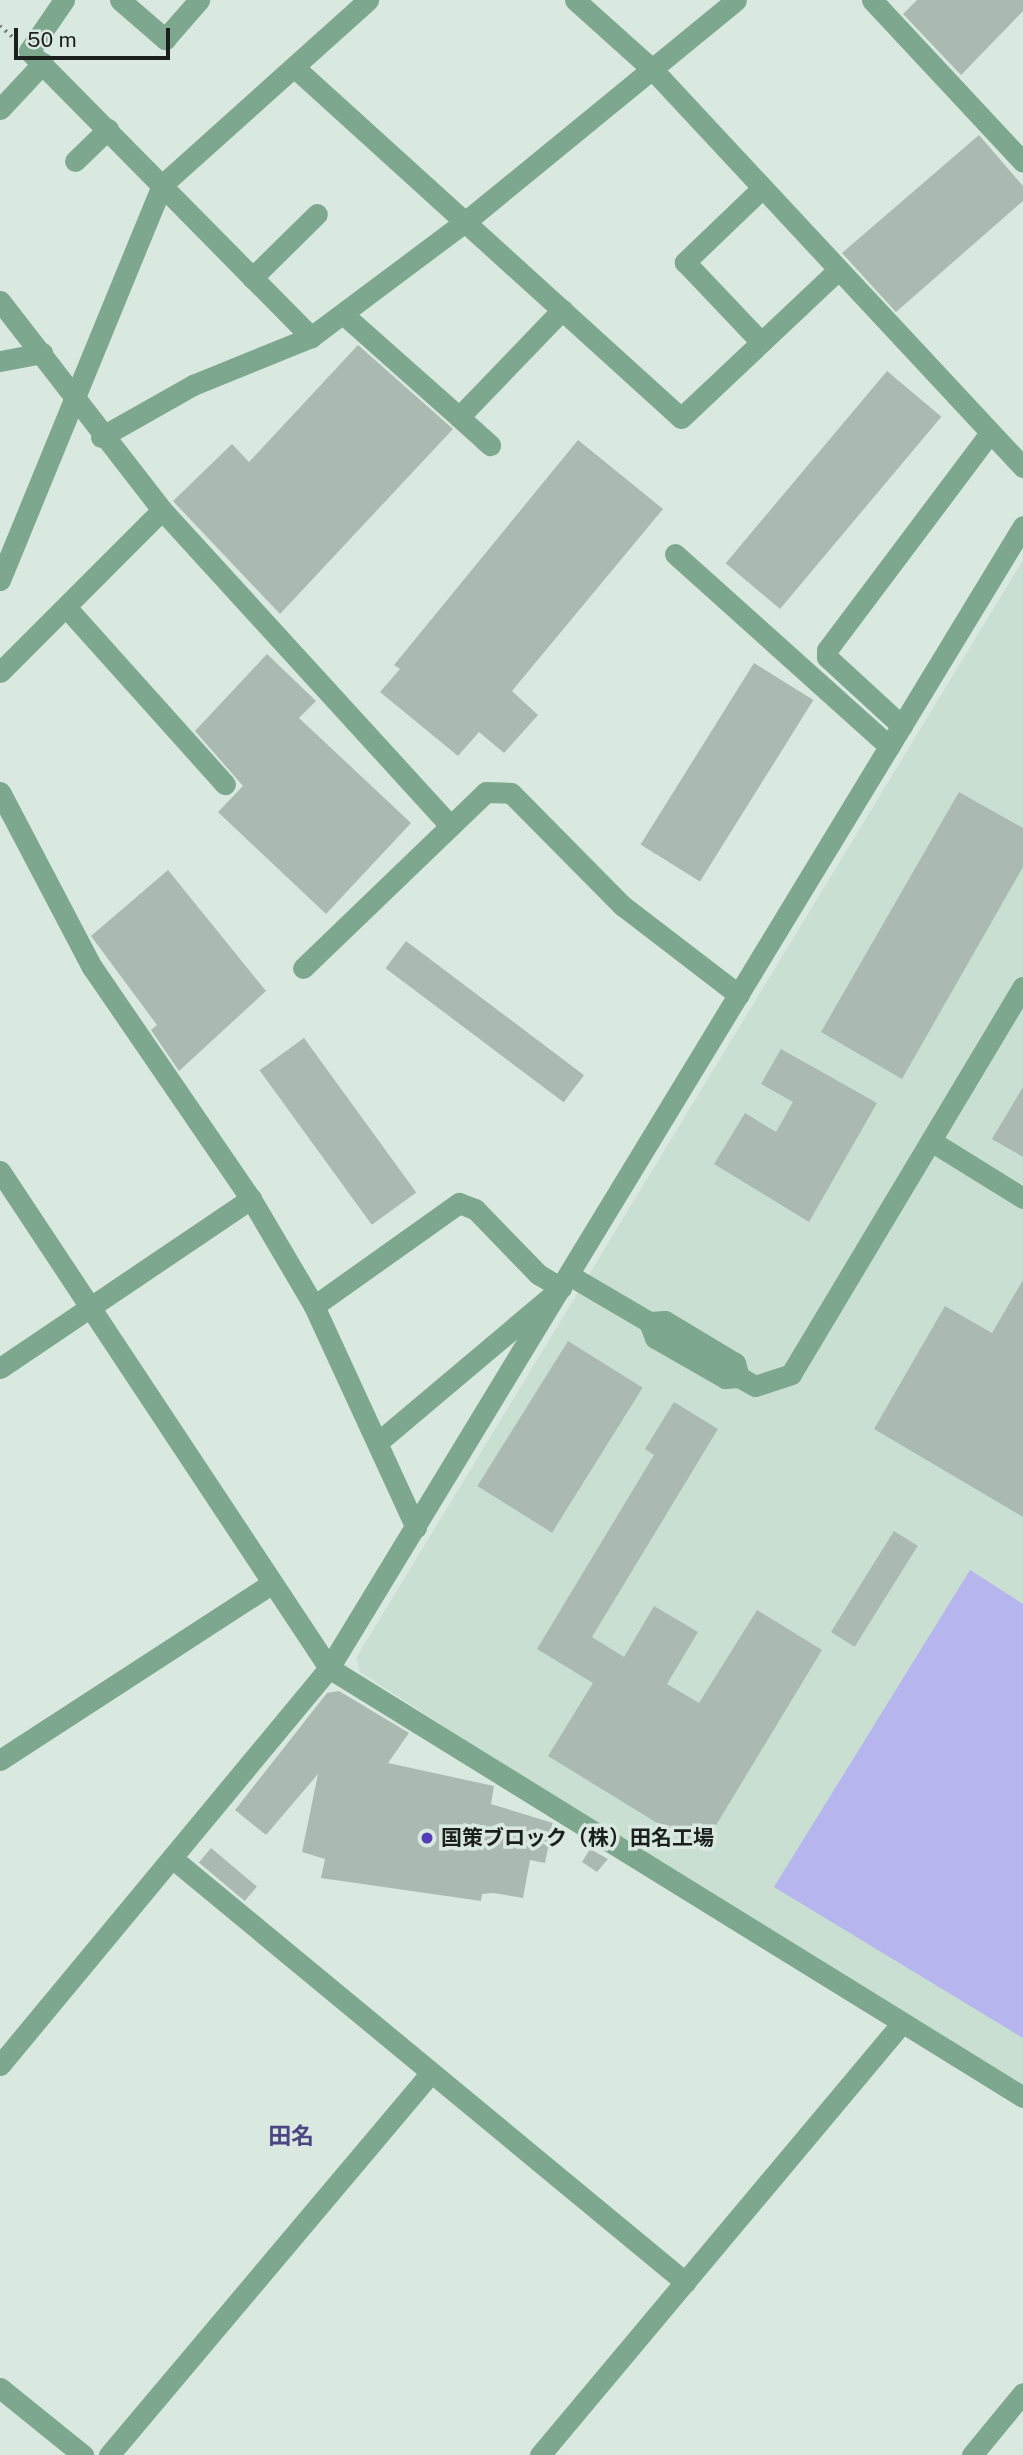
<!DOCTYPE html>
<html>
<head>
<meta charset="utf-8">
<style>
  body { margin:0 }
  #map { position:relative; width:1023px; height:2455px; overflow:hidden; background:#dae9e0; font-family:"Public Sans","Noto Sans JP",sans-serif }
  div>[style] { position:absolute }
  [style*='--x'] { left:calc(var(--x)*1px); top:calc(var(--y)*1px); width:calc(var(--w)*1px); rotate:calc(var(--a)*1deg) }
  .built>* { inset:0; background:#c9dfd2 }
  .green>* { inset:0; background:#b6b5ee }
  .building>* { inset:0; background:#abbab1; transform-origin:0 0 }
  .path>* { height:3.5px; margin-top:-1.75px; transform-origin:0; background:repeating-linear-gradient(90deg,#747e78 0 2px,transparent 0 7px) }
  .minor>* { height:21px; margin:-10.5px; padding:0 10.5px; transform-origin:10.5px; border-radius:10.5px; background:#7da78f }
  .dots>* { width:19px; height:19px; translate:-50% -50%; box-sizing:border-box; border:4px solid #dae9e0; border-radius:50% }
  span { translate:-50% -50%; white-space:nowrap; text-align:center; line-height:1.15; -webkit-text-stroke:7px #dae9e0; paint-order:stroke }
  .poi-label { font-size:21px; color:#1b201d; font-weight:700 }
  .left { translate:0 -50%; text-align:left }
  .neighbourhood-label { font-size:23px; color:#4c4784; font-weight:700 }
  .scale { position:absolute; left:14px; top:28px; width:156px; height:32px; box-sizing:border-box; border:4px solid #1b201d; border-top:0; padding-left:9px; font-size:21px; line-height:24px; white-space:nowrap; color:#1b201d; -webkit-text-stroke:5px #dae9e0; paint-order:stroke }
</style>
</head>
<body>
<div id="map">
  <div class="built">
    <i style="clip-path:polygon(1023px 560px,1023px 2086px,536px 1786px,360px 1672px,356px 1658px)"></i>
  </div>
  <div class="green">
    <i style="clip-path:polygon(970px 1570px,1023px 1604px,1023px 2038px,774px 1887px)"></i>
  </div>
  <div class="building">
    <i style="clip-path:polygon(917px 0,1023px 0,1023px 11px,961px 75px,903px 14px)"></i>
    <i style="clip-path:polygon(979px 135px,1023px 186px,1023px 201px,896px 312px,842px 253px)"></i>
    <i style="clip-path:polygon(358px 345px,453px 429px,280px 614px,173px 501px,232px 444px,249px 462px)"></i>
    <i style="left:887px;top:371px;width:71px;height:251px;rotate:40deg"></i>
    <i style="clip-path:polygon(578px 440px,663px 509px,512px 691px,538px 715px,504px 753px,479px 732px,458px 756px,380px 692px,400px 669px,394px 665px)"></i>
    <i style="clip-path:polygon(267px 654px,316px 701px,299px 718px,411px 823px,326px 914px,218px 812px,243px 786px,195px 731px)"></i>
    <i style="left:754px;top:663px;width:70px;height:214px;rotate:32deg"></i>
    <i style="clip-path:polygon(959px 792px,1023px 828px,1023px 867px,902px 1079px,821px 1032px)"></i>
    <i style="clip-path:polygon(168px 870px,266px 991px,179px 1071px,151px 1030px,157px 1025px,91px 936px)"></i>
    <i style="left:406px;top:941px;width:223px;height:34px;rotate:37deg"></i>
    <i style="left:304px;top:1038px;width:191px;height:55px;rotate:54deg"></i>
    <i style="clip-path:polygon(781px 1049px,877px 1103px,809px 1222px,714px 1164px,745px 1113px,776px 1132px,793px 1102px,761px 1084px)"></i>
    <i style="clip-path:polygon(1023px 1087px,1023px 1157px,992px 1139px)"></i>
    <i style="clip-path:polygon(1023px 1280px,1023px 1517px,874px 1429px,945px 1306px,992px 1333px)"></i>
    <i style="left:568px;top:1341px;width:88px;height:171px;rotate:32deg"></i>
    <i style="clip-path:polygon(674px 1402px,718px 1429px,592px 1637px,624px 1657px,654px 1606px,698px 1632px,667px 1684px,699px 1703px,757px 1610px,822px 1650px,701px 1850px,548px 1756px,593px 1683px,537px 1649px,654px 1455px,645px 1449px)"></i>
    <i style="left:894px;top:1531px;width:28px;height:119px;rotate:32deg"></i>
    <i style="clip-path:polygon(339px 1691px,409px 1733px,388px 1763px,494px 1786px,491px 1804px,553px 1823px,545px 1863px,530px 1860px,523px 1898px,493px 1893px,482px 1894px,481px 1901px,321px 1878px,325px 1859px,302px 1852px,318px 1774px,266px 1835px,235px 1810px,327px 1693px)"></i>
    <i style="left:211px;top:1848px;width:60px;height:19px;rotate:40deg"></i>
    <i style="clip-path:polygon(590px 1849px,608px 1859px,597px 1872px,582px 1862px)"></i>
  </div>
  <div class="path">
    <i style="--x:0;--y:26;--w:18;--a:41"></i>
  </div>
  <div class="minor">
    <i style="--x:64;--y:0;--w:62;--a:124.5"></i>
    <i style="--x:29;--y:51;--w:402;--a:45.4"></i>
    <i style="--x:120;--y:0;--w:60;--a:40.9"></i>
    <i style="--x:165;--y:39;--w:52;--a:-48.9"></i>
    <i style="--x:575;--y:0;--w:105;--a:41.9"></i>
    <i style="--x:653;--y:70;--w:543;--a:47.02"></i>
    <i style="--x:872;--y:0;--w:221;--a:47"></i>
    <i style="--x:294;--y:67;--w:522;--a:42.21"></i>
    <i style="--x:681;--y:418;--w:213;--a:-43.3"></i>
    <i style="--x:0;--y:109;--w:63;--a:-46.9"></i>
    <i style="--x:75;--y:161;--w:46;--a:-44.1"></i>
    <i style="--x:759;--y:191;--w:103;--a:136.2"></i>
    <i style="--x:685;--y:262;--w:110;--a:46.5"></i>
    <i style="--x:252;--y:278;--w:91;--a:-44.6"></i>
    <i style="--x:0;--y:301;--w:264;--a:52.2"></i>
    <i style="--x:162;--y:510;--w:428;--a:47.6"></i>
    <i style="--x:343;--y:314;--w:155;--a:41.6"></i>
    <i style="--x:459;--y:417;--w:149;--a:-46.1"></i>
    <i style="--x:0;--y:361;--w:43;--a:-10.8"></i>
    <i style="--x:459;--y:417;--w:42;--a:42.1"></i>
    <i style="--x:101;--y:437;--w:106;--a:-29.5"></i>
    <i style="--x:193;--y:385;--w:127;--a:-22.1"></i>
    <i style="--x:311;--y:337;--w:192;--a:-36.8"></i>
    <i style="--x:465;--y:222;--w:350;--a:-39.3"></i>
    <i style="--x:675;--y:554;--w:288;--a:41.9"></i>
    <i style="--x:0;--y:580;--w:427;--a:-67.7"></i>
    <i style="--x:162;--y:185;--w:277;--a:-41.9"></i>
    <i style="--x:66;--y:607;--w:238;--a:48.1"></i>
    <i style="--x:0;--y:672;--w:229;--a:-45"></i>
    <i style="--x:902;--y:726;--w:102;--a:-137.4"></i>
    <i style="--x:827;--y:657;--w:7;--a:-90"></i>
    <i style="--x:827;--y:650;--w:271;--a:-53.1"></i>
    <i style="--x:0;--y:792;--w:198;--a:62.3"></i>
    <i style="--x:92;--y:967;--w:281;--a:55.6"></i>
    <i style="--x:303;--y:968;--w:254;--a:-43.9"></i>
    <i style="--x:486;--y:792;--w:25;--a:2"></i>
    <i style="--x:511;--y:793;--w:159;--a:45.3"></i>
    <i style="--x:623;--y:906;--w:146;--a:37.5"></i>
    <i style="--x:931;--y:1141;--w:108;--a:31.8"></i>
    <i style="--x:0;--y:1171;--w:596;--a:56.5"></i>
    <i style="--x:329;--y:1668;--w:816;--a:31.72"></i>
    <i style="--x:569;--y:1275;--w:93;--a:30.4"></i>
    <i style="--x:649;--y:1322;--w:16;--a:-4"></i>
    <i style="--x:665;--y:1321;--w:82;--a:31"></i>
    <i style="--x:735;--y:1363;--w:15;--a:74"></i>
    <i style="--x:314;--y:1306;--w:178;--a:-35.4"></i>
    <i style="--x:459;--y:1203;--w:17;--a:21"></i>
    <i style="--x:475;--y:1209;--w:91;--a:45.9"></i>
    <i style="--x:538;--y:1274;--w:27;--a:31"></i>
    <i style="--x:561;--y:1288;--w:239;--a:139.9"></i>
    <i style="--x:649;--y:1322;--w:17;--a:69"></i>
    <i style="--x:655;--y:1338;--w:81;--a:29.7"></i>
    <i style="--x:725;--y:1378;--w:14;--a:-4"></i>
    <i style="--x:739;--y:1377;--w:18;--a:29"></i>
    <i style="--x:755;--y:1386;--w:38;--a:-18"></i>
    <i style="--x:791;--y:1374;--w:451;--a:-59.1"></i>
    <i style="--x:0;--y:1368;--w:303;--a:-34"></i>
    <i style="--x:251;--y:1199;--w:124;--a:59.5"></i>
    <i style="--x:314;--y:1306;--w:244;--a:65.3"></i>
    <i style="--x:0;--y:1760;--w:321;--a:-33"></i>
    <i style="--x:172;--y:1858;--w:666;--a:39.57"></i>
    <i style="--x:0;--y:2065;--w:516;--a:-50.35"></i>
    <i style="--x:329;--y:1668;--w:1336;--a:-58.71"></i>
    <i style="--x:0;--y:2388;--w:107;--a:38.9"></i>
    <i style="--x:109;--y:2455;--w:500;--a:-49.9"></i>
    <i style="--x:540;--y:2455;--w:562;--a:-50.05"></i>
    <i style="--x:972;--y:2455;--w:80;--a:-50.6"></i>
  </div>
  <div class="dots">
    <i style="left:427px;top:1838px;background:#543eb6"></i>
  </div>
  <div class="poi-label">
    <span class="left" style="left:441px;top:1838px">国策ブロック（株）田名工場</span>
  </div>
  <div class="neighbourhood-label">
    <span style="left:291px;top:2136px">田名</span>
  </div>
  <div class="scale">50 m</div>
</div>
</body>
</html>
